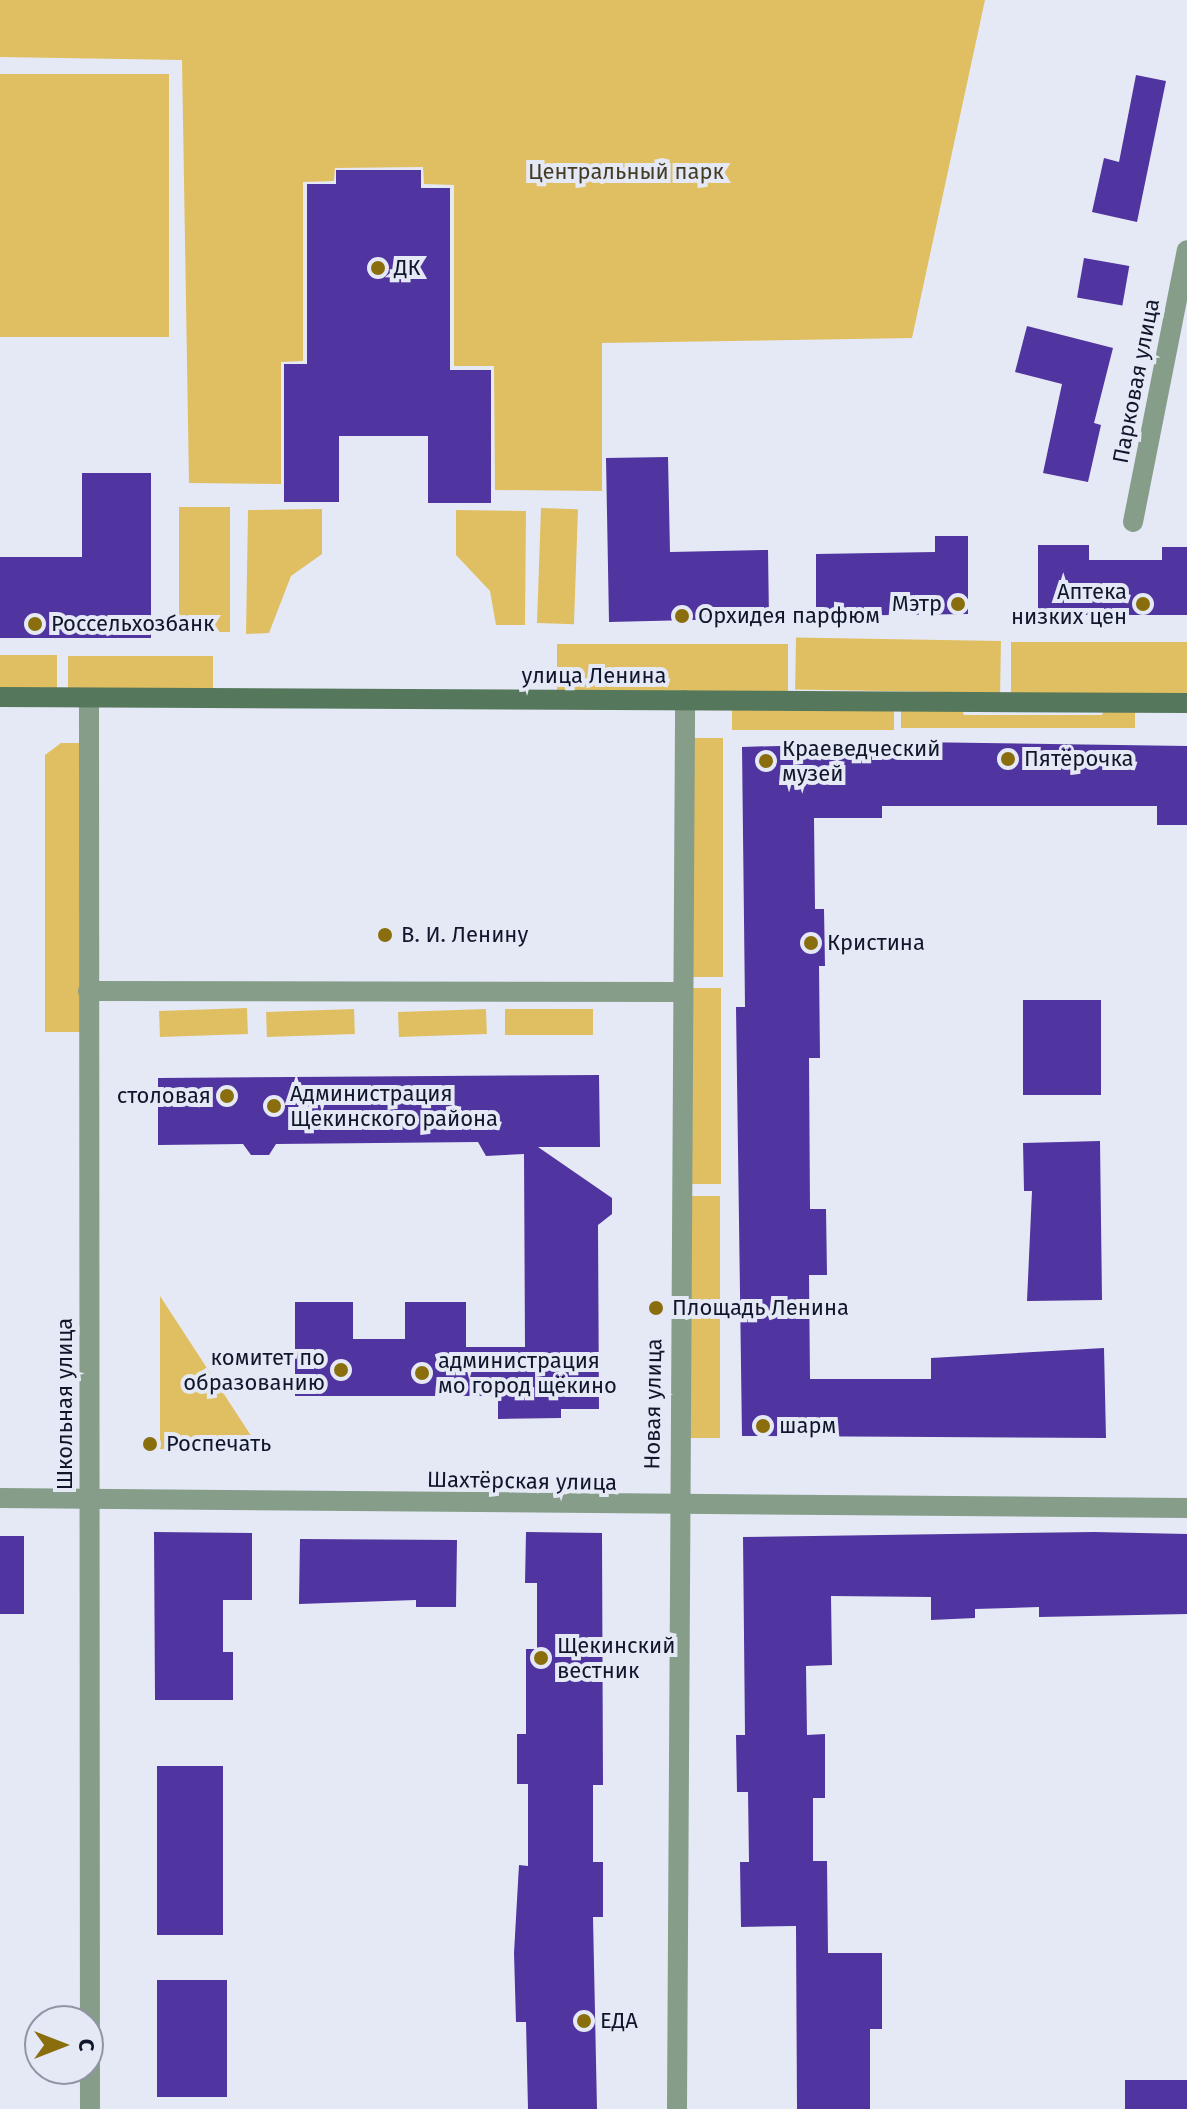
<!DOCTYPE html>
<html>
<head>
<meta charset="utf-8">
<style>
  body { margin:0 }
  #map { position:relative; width:1187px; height:2109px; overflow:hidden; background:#e5e9f6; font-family:"Fira Sans",sans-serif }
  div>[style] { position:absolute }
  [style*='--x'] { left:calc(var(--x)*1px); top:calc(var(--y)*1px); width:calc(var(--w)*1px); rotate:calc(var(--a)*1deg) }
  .green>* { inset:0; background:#e0bf63; transform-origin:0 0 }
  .building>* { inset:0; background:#50349f; transform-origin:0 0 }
  .street>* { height:20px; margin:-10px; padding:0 10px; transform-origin:10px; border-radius:10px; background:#859d89 }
  .secondary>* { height:20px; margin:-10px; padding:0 10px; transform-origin:10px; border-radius:10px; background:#55775b }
  .dots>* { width:22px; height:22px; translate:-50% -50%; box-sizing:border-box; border:4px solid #e5e9f6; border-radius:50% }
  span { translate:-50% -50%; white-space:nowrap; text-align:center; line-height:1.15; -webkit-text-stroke:8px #e5e9f6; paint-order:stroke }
  .park-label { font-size:22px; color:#453c25 }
  .poi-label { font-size:22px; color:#10172c }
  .left { translate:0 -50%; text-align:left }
  .right { translate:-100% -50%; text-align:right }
  .street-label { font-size:22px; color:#10172c }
  .north { position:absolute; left:24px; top:2005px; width:80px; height:80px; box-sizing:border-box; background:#e5e9f6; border:2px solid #9095a5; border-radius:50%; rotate:90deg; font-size:22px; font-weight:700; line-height:32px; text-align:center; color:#10172c }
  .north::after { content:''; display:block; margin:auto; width:28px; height:36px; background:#8a6e0e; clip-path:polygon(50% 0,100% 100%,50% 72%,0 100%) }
</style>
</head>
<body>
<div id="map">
  <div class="green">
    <i style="clip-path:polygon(0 0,985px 0,912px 338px,602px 343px,602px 491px,495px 490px,494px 366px,454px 366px,454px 185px,424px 184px,423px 167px,335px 168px,334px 181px,303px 182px,303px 361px,281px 362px,281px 484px,189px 483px,182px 60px,0 57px)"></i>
    <i style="left:0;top:74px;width:169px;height:263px"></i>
    <i style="left:179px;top:507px;width:51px;height:125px"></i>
    <i style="left:541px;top:508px;width:37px;height:115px;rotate:2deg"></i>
    <i style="clip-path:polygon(322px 509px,322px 554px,291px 576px,269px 633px,246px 634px,248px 510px)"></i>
    <i style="clip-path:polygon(456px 510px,526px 511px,525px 625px,496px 625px,490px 591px,456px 555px)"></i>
    <i style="left:1001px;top:641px;width:52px;height:205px;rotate:91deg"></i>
    <i style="left:1011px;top:642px;width:176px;height:51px"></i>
    <i style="left:788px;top:644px;width:48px;height:231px;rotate:90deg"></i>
    <i style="left:0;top:655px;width:57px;height:34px"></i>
    <i style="left:68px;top:656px;width:145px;height:35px"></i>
    <i style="left:732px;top:706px;width:162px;height:24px"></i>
    <i style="clip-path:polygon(1135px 706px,1135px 728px,901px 728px,901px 707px,961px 707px,964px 715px,1102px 715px,1105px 707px)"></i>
    <i style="left:688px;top:738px;width:35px;height:239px"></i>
    <i style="clip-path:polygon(61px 743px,83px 743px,82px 1032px,45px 1032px,45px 755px)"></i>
    <i style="left:688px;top:988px;width:33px;height:196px"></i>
    <i style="left:247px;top:1008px;width:26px;height:88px;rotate:88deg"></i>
    <i style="left:354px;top:1009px;width:25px;height:88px;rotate:88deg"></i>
    <i style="left:486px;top:1009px;width:25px;height:88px;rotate:88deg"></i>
    <i style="left:593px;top:1009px;width:26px;height:88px;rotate:90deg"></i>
    <i style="left:689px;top:1196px;width:31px;height:242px"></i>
    <i style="clip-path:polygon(160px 1296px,261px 1451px,160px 1449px)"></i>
  </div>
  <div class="building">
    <i style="clip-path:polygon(1136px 75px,1166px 81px,1137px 222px,1092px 212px,1104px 158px,1119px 162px)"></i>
    <i style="clip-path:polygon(336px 170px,421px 170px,421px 188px,450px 188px,450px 370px,491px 370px,491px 503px,428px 503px,428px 436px,339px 436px,339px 502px,284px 502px,284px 364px,307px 364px,307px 184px,336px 184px)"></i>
    <i style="left:1084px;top:258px;width:46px;height:40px;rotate:10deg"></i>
    <i style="clip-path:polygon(1027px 326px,1113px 348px,1094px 423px,1101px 425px,1088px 482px,1043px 473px,1062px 384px,1015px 372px)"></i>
    <i style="clip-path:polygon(668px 457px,670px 552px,768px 550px,769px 618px,609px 622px,606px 458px)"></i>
    <i style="clip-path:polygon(82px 473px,151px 473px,151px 638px,0 638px,0 557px,82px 557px)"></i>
    <i style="clip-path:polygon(935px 536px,968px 536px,968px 614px,816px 616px,816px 554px,935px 552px)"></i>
    <i style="clip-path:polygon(1038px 545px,1089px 545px,1089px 560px,1162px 560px,1162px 547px,1187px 547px,1187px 615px,1038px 615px)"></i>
    <i style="clip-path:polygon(914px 742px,1187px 746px,1187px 825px,1157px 825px,1157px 806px,882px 806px,882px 818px,814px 818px,815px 909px,824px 909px,825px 966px,819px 966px,820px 1058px,809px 1058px,810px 1209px,826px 1209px,827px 1275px,809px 1275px,810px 1379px,931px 1379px,931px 1358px,1104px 1348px,1106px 1438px,742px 1436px,736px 1007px,745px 1007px,742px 747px)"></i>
    <i style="left:1023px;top:1000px;width:78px;height:95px"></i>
    <i style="clip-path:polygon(599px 1075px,600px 1147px,538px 1147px,612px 1198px,612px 1214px,598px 1225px,599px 1409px,561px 1409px,561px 1418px,498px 1419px,498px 1396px,295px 1396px,295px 1302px,353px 1302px,353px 1339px,405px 1339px,405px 1302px,466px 1302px,466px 1347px,525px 1347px,524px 1154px,486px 1156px,478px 1142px,276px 1144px,269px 1155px,251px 1155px,243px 1144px,158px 1145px,158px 1078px)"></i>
    <i style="clip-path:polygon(1100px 1141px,1102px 1300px,1027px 1301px,1032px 1191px,1024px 1191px,1023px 1143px)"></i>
    <i style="clip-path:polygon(154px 1532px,252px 1533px,252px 1600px,223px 1600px,223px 1652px,233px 1652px,233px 1700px,155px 1700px)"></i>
    <i style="clip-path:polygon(526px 1532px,602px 1533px,603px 1785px,593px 1785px,593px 1862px,603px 1862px,603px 1917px,593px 1917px,597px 2109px,528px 2109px,526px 2022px,516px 2022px,514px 1953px,519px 1865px,528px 1866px,528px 1784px,517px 1784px,517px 1734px,526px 1734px,526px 1649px,537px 1649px,537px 1583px,525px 1583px)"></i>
    <i style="clip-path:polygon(1094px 1532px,1187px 1534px,1187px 1614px,1039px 1617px,1039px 1607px,975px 1609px,975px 1618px,931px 1620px,931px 1597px,831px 1596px,832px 1665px,806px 1666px,807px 1735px,825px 1734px,825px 1798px,813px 1798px,813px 1861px,827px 1861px,828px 1953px,882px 1953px,882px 2029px,870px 2029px,870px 2109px,797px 2109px,796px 1926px,741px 1927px,740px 1862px,749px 1862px,748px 1792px,737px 1792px,736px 1735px,745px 1735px,743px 1537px)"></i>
    <i style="left:0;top:1536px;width:24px;height:78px"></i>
    <i style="clip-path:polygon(300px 1539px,457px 1540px,456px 1607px,416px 1607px,416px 1600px,299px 1604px)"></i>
    <i style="left:223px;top:1766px;width:169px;height:66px;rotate:90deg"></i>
    <i style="left:227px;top:1980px;width:117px;height:70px;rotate:90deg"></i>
    <i style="left:1187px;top:2080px;width:29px;height:62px;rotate:90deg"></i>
  </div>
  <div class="street">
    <i style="--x:1133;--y:522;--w:277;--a:-78.8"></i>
    <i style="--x:89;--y:698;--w:1411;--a:89.96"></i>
    <i style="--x:88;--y:991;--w:593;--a:0.1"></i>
    <i style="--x:0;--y:1498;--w:1187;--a:0.48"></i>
    <i style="--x:677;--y:2109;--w:1409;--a:-89.67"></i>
  </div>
  <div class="secondary">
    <i style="--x:0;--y:697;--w:1187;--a:0.29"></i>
  </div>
  <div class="dots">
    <i style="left:378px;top:268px;background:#8a6e0e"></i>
    <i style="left:958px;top:604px;background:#8a6e0e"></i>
    <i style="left:1143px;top:604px;background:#8a6e0e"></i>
    <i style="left:682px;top:616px;background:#8a6e0e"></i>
    <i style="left:35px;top:624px;background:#8a6e0e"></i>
    <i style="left:1008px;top:759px;background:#8a6e0e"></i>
    <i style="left:766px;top:761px;background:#8a6e0e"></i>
    <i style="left:385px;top:935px;background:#8a6e0e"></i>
    <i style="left:811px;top:943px;background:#8a6e0e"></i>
    <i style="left:227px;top:1096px;background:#8a6e0e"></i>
    <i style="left:274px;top:1106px;background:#8a6e0e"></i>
    <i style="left:656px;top:1308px;background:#8a6e0e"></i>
    <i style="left:341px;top:1370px;background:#8a6e0e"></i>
    <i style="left:422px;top:1373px;background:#8a6e0e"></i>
    <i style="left:763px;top:1426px;background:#8a6e0e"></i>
    <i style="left:150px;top:1444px;background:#8a6e0e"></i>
    <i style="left:541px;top:1658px;background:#8a6e0e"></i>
    <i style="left:584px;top:2021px;background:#8a6e0e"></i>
  </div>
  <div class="park-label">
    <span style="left:626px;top:172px">Центральный парк</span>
  </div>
  <div class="poi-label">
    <span class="left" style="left:394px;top:268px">ДК</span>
    <span class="right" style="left:1127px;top:604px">Аптека<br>низких цен</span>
    <span class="right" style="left:942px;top:604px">Мэтр</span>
    <span class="left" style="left:698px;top:616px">Орхидея парфюм</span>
    <span class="left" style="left:51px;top:624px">Россельхозбанк</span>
    <span class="left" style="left:782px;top:761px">Краеведческий<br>музей</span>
    <span class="left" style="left:1024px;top:759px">Пятёрочка</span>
    <span class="left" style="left:401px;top:935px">В. И. Ленину</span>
    <span class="left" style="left:827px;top:943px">Кристина</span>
    <span class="left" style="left:290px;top:1106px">Администрация<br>Щекинского района</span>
    <span class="right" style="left:211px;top:1096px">столовая</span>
    <span class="left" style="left:672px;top:1308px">Площадь Ленина</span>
    <span class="right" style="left:325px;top:1370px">комитет по<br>образованию</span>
    <span class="left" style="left:438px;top:1373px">администрация<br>мо город щёкино</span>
    <span class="left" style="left:779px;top:1426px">шарм</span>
    <span class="left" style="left:166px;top:1444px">Роспечать</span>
    <span class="left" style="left:557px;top:1658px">Щекинский<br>вестник</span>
    <span class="left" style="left:600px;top:2021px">ЕДА</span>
  </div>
  <div class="street-label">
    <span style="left:1136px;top:381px;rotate:-79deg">Парковая улица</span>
    <span style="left:594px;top:676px">улица Ленина</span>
    <span style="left:65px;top:1404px;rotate:-90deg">Школьная улица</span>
    <span style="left:653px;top:1404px;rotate:-89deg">Новая улица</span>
    <span style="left:522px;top:1481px;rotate:1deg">Шахтёрская улица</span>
  </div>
  <div class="north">С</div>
</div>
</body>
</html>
